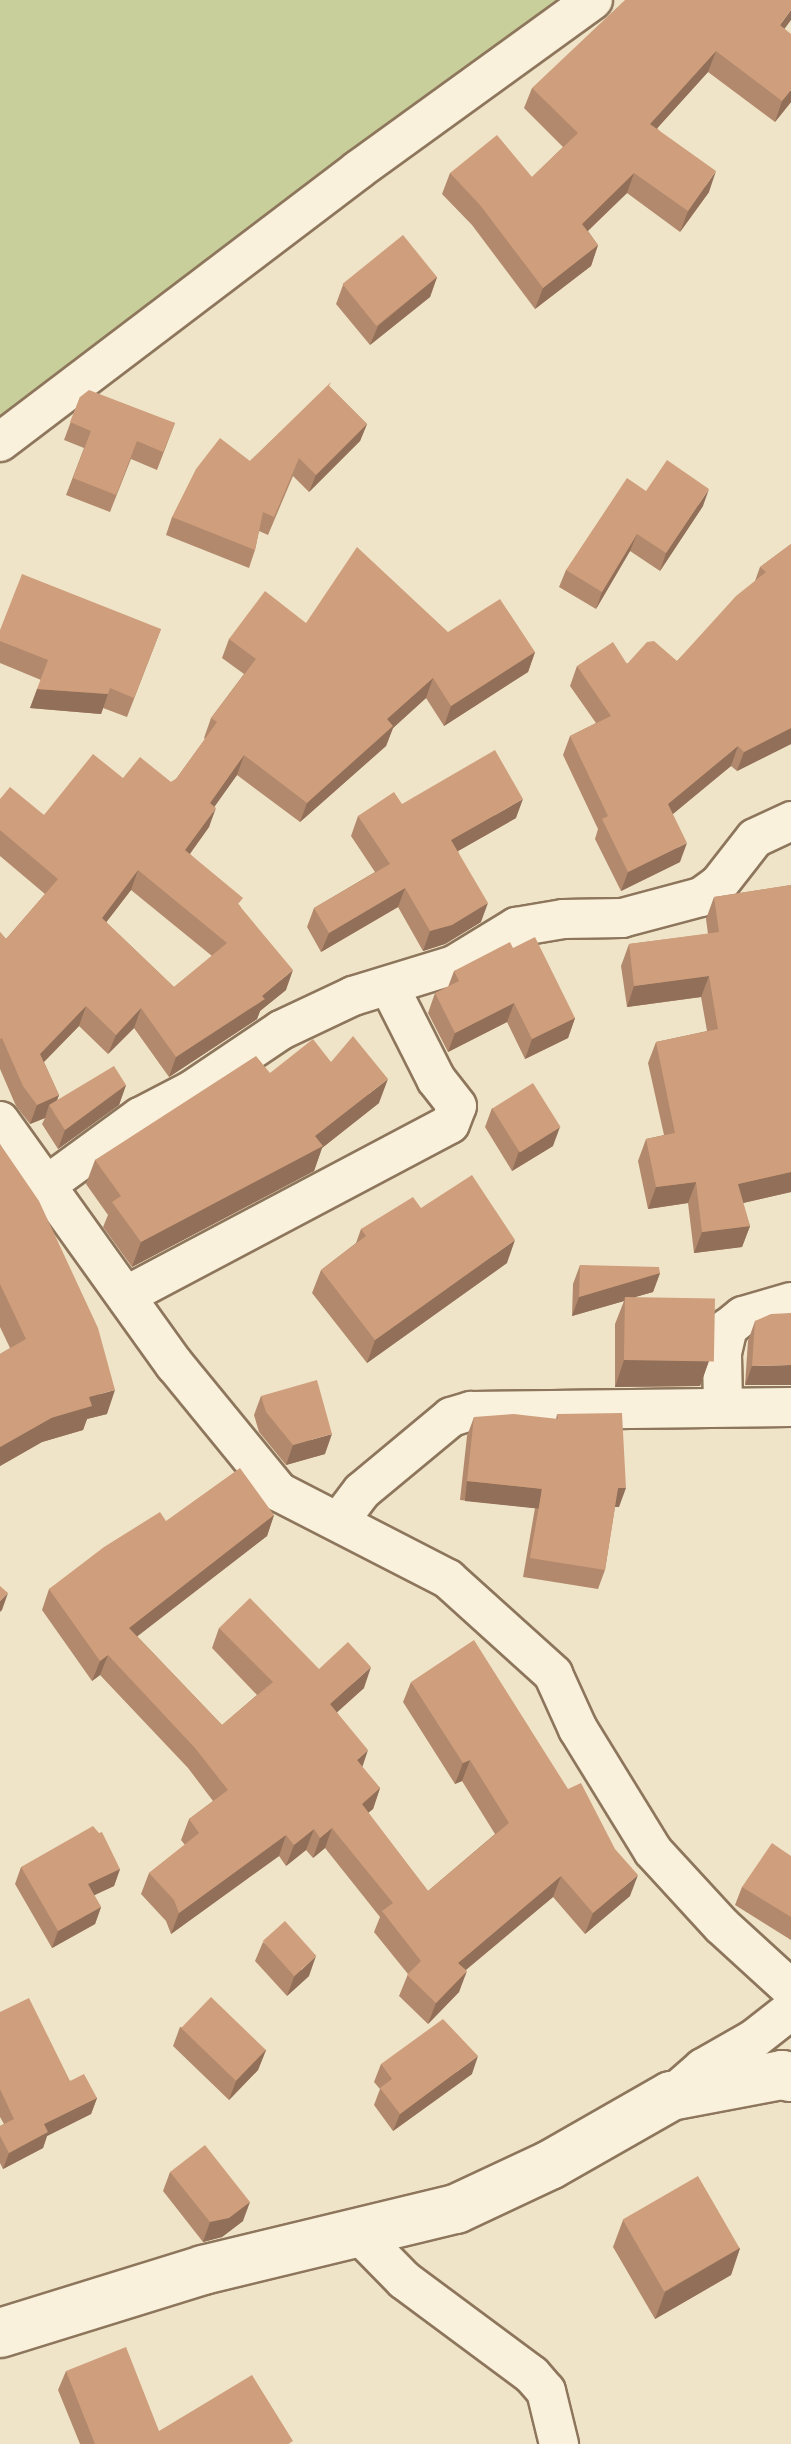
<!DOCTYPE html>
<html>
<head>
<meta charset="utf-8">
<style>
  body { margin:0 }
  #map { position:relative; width:791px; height:2444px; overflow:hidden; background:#f0e4c8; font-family:"Playfair Display",serif }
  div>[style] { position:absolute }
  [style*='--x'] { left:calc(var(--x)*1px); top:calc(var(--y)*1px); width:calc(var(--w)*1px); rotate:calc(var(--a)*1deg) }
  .green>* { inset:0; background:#c9cf9b }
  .roads { filter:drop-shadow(2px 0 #8d765c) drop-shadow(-2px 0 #8d765c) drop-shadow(0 2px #8d765c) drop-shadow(0 -2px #8d765c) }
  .minor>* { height:38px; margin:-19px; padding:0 19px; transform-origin:19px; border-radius:19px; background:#faf1dc }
  .tertiary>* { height:48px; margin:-24px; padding:0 24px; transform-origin:24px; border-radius:24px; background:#faf1dc }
  .wall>* { inset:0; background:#b2896c }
  .shaded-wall>* { inset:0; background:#916f58; transform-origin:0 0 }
  .building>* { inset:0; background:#cf9f7d; transform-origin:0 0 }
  span { translate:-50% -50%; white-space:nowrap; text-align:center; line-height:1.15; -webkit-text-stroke:8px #f7eed8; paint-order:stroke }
</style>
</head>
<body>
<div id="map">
  <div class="green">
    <i style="clip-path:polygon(0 0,570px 0,0 431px)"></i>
  </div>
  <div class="roads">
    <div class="minor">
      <i style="--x:0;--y:442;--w:450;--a:-37.2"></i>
      <i style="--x:358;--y:170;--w:290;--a:-35.9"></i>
      <i style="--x:0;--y:1121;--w:300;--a:54.4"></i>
      <i style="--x:175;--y:1365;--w:164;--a:50.7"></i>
      <i style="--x:279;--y:1492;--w:190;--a:27.2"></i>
      <i style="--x:448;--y:1579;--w:142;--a:42.1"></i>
      <i style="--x:553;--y:1674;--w:60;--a:65.6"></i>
      <i style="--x:578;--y:1729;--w:143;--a:58.4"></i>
      <i style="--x:653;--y:1851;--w:102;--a:47.4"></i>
      <i style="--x:722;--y:1926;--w:93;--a:42.4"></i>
      <i style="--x:48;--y:1184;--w:114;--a:-36.1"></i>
      <i style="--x:140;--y:1117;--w:59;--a:-27.4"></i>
      <i style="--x:192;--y:1090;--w:107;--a:-34"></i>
      <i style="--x:281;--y:1030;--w:80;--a:-25.3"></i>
      <i style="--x:353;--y:996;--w:106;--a:-17.1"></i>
      <i style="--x:454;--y:965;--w:73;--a:-31.5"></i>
      <i style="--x:516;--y:927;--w:48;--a:-9.7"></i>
      <i style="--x:563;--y:919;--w:59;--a:-1"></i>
      <i style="--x:622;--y:918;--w:82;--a:-14.9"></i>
      <i style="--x:701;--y:897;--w:22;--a:-36"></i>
      <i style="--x:719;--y:884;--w:58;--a:-52"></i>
      <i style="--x:755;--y:838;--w:40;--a:-25"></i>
      <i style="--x:127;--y:1295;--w:365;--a:-27.9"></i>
      <i style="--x:450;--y:1124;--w:19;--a:-69"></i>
      <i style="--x:457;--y:1106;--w:34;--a:-128"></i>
      <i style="--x:436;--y:1079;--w:104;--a:-116.8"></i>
      <i style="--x:723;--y:1406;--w:53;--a:-91.1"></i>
      <i style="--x:722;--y:1353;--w:26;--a:-77"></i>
      <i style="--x:728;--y:1328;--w:19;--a:-39"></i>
      <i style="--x:743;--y:1316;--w:50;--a:-16.3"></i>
      <i style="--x:340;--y:1520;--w:36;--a:-53"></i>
      <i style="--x:362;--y:1491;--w:116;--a:-39.7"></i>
      <i style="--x:451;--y:1417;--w:21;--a:-17"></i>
      <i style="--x:471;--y:1411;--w:320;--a:-0.7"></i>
      <i style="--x:671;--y:2096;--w:43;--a:-41.2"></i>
      <i style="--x:703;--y:2068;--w:59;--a:-29.6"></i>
      <i style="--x:754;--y:2039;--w:47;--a:-38.1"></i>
      <i style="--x:360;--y:2235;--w:63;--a:45.6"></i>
      <i style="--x:404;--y:2280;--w:159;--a:36.6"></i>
      <i style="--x:532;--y:2375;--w:21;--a:49"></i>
      <i style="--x:546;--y:2391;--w:55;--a:76.2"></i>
    </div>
    <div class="tertiary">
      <i style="--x:0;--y:2333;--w:213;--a:-17.2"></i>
      <i style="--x:203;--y:2270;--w:260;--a:-13.6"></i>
      <i style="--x:456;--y:2209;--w:104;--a:-25.1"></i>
      <i style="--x:550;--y:2165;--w:139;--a:-29.7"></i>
      <i style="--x:671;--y:2096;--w:113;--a:-10.7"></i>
      <i style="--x:782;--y:2075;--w:9;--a:13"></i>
    </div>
  </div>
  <div class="wall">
    <i style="clip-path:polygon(785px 29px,791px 102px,775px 122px,708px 72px,657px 128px,709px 192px,680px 232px,627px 193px,588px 231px,598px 245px,591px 266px,535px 309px,472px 225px,442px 194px,450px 173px,532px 177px,563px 147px,524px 108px,532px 88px)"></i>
    <i style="clip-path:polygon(437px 277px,430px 297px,370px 345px,336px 304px,343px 285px)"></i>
    <i style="clip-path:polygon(329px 386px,367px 424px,360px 441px,309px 492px,293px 476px,268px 535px,259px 531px,255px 550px,249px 568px,166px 535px,172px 517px,250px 461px)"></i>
    <i style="clip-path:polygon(80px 397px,175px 423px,157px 470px,131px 459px,110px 512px,66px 495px,84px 448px,64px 440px)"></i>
    <i style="clip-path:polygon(646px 491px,703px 506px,660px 571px,630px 551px,596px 609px,559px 587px,566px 570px)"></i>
    <i style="clip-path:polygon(791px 544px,791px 744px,737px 771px,731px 766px,672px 814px,680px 862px,621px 891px,595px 839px,598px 829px,563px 755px,570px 736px,596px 723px,570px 686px,577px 666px,677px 661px,755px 581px,760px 567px)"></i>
    <i style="clip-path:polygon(evenodd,306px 623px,448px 632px,535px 652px,528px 672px,444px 726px,426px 698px,393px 728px,386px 746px,300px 822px,237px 775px,214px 806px,209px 827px,190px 854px,240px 906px,286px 990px,260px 1011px,257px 1019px,169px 1077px,134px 1028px,108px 1054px,79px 1026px,44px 1062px,59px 1095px,57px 1100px,126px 1085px,119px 1105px,58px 1149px,42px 1124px,45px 1118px,30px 1124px,16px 1106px,0 1069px,0 932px,6px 939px,45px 894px,0 856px,0 799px,44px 815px,123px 778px,171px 782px,176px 779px,205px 739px,204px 738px,211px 718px,244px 674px,222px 658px,229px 639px,306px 623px,131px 890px,212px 956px,174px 987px,106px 922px,131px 890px)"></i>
    <i style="clip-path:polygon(161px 629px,127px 717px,103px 708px,101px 714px,30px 708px,41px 680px,0 663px,0 630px)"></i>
    <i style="clip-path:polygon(402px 804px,516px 818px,458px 851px,481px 922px,445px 944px,423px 951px,398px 907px,321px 952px,307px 927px,314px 908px,375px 872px,351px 836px,358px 816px)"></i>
    <i style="clip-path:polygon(791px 885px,791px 1192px,743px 1203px,750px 1226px,742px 1247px,694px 1253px,688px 1203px,648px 1209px,638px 1161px,646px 1139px,664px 1135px,648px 1063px,656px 1042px,707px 1031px,701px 997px,627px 1007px,621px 966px,629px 944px,708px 934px,706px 919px,714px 897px)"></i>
    <i style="clip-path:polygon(513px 948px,575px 1018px,568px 1038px,525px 1059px,507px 1022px,448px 1052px,428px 1013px,435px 993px,448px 987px,454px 971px)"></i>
    <i style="clip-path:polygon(331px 1062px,379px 1103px,322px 1148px,314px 1171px,132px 1267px,103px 1227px,108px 1215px,86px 1184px,95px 1160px,270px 1073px)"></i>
    <i style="clip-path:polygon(492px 1108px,553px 1146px,512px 1171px,485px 1127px)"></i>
    <i style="clip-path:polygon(0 1144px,107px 1414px,87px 1419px,83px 1430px,42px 1442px,0 1466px,0 1354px,10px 1348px,0 1327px)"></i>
    <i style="clip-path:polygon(421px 1208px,507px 1263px,367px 1363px,312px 1293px,321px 1270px,356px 1243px,361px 1229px)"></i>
    <i style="clip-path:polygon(580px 1265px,660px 1273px,653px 1292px,635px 1297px,710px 1358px,700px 1386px,615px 1387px,615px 1324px,624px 1301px,572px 1316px,573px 1284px)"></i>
    <i style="clip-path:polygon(791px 1313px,745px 1385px,748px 1341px,755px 1321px)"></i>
    <i style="clip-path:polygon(261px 1396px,325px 1454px,286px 1465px,259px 1432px,254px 1415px)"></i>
    <i style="clip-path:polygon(557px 1414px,619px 1507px,615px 1507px,605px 1570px,598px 1589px,523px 1577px,535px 1508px,460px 1500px,467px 1436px,474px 1417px,556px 1419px)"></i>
    <i style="clip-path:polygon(274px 1515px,267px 1536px,137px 1636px,222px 1725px,257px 1695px,212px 1648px,219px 1628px,364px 1688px,337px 1712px,362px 1767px,380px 1788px,373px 1809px,368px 1813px,428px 1891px,495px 1834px,462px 1781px,455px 1784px,403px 1702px,411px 1682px,630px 1896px,585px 1934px,553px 1897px,466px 1970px,459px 1992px,428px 2024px,399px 1996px,408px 1974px,374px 1932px,380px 1917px,325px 1848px,313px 1858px,306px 1850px,286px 1866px,279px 1856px,171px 1934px,166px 1921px,141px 1894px,149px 1873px,185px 1845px,181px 1840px,189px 1819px,213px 1801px,188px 1768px,100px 1675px,92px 1681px,42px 1610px,49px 1589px,166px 1521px)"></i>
    <i style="clip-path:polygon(791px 1856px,791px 1940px,735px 1905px,742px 1887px)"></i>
    <i style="clip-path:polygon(21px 1867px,120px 1869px,114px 1886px,94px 1895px,101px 1907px,95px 1924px,52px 1948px,15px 1884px)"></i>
    <i style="clip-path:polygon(263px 1942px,309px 1976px,287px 1996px,255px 1961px)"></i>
    <i style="clip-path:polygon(0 2012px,70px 2081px,97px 2098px,91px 2114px,47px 2136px,43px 2148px,3px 2169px,0 2163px,0 2126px,4px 2124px,0 2117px)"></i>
    <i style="clip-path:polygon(180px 2027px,266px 2050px,258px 2070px,229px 2100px,173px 2046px)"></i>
    <i style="clip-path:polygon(381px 2064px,472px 2074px,393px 2131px,374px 2105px,380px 2089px,374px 2082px)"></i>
    <i style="clip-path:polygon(170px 2172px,243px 2221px,222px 2237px,203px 2242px,163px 2191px)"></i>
    <i style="clip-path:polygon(623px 2220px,740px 2248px,731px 2275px,655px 2319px,613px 2247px)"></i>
    <i style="clip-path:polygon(66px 2371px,159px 2431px,292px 2444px,80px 2444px,58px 2390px)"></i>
  </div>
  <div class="shaded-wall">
    <i style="clip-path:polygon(791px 10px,791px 20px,772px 46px,780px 25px)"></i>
    <i style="clip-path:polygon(716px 51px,708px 72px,643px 144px,650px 124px)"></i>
    <i style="clip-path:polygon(791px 90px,791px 102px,775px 122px,782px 101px)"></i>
    <i style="clip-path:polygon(716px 171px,709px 192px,680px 232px,688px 211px)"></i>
    <i style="clip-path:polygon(634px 173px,627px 193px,574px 244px,582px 224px)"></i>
    <i style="clip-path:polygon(598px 245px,591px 266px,535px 309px,543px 288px)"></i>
    <i style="clip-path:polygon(437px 277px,430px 297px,370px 345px,378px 326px)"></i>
    <i style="clip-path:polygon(367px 424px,360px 441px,309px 492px,316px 475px)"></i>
    <i style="clip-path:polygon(709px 489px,703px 506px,660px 571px,666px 553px)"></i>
    <i style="clip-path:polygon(637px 534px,630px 551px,596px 609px,602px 592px)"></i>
    <i style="clip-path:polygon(535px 652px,528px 672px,444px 726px,451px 706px)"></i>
    <i style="clip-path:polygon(433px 678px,426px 698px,393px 728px,386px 746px,300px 822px,307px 803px,387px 719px)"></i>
    <i style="clip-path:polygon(37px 689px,108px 694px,101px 714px,30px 708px)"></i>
    <i style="clip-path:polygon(791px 728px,791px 744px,737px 771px,744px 752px)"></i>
    <i style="clip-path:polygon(738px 746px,731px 766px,661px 824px,668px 804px)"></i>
    <i style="clip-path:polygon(244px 755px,237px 775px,203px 823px,210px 803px)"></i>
    <i style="clip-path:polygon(523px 799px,516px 818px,444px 859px,451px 840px)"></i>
    <i style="clip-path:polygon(216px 808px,209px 827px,178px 870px,185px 850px)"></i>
    <i style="clip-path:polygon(687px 843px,680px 862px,621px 891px,628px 872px)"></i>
    <i style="clip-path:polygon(138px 870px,131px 890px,95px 937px,102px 918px)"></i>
    <i style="clip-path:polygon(405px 888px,398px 907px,321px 952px,329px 933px)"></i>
    <i style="clip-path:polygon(488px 903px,481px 922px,445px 944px,423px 951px,430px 931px)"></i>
    <i style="clip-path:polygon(293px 970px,286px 990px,260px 1011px,257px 1019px,169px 1077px,176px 1057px,262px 996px)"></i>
    <i style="clip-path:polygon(709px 976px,701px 997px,627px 1007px,634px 986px)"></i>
    <i style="clip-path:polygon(514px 1003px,507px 1022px,448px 1052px,455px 1033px)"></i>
    <i style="clip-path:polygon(86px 1006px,79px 1026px,33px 1073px,40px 1054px)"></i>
    <i style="clip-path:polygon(141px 1008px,134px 1028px,108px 1054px,116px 1035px)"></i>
    <i style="clip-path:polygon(575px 1018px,568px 1038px,525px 1059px,532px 1039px)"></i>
    <i style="clip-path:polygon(388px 1079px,379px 1103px,322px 1148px,314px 1171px,132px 1267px,141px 1242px,315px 1136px)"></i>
    <i style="clip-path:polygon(126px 1085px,119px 1105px,58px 1149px,65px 1130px)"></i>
    <i style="clip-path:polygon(59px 1095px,53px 1111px,49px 1105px,45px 1118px,30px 1124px,37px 1105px)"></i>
    <i style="clip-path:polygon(560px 1127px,553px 1146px,512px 1171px,519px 1151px)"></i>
    <i style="clip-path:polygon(791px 1172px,791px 1192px,730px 1206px,738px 1184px)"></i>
    <i style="clip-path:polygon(696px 1182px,688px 1203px,648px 1209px,656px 1187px)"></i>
    <i style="clip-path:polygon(750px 1226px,742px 1247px,694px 1253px,702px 1232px)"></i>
    <i style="clip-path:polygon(515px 1240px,507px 1263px,367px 1363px,375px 1340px)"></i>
    <i style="clip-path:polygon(660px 1273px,653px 1292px,625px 1300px,625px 1297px,624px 1301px,572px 1316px,579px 1297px)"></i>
    <i style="clip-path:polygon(710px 1358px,700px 1386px,615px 1387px,624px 1360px)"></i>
    <i style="clip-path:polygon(791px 1365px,791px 1385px,745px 1385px,752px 1366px)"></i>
    <i style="clip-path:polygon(115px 1390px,107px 1414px,87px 1419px,83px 1430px,42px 1442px,0 1466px,0 1447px,89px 1397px)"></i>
    <i style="clip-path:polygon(332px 1434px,325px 1454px,286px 1465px,293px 1445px)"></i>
    <i style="left:467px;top:1481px;width:75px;height:20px;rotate:6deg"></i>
    <i style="clip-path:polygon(618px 1488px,626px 1488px,619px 1507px,611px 1507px)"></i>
    <i style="clip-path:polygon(274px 1515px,267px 1536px,121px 1649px,129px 1628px)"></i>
    <i style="clip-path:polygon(8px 1593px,2px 1610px,0 1612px,0 1601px)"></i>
    <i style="clip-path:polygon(108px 1655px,100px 1675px,92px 1681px,100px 1661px)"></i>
    <i style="clip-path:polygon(371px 1667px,364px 1688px,323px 1725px,330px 1704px)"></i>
    <i style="clip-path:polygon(368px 1750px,361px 1771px,357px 1760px)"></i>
    <i style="clip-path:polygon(470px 1760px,462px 1781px,455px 1784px,463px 1763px)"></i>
    <i style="clip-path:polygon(380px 1788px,373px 1809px,354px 1824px,362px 1804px)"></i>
    <i style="clip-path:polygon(332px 1828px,325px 1848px,313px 1858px,320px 1838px)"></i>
    <i style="clip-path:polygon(314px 1829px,306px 1850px,286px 1866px,294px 1845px)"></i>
    <i style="clip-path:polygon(286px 1835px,279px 1856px,171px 1934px,179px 1913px)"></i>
    <i style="clip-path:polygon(120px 1869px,114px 1886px,82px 1901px,88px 1884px)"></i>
    <i style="clip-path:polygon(638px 1875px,630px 1896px,585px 1934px,593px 1913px)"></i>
    <i style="clip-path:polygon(561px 1876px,553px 1897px,450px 1983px,458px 1963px)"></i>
    <i style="clip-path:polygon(101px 1907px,95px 1924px,52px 1948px,58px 1931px)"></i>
    <i style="clip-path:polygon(316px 1956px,309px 1976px,287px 1996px,294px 1977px)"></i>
    <i style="clip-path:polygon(467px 1971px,459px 1992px,428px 2024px,436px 2003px)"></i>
    <i style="clip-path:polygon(266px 2050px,258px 2070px,229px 2100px,236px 2081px)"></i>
    <i style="clip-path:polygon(478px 2056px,472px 2074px,393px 2131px,400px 2114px)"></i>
    <i style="clip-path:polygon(97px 2098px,91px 2114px,47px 2136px,43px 2148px,3px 2169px,9px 2153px,44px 2124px)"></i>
    <i style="clip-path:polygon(250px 2202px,243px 2221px,222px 2237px,203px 2242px,210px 2222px)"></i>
    <i style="clip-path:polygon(740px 2248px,731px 2275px,655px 2319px,665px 2292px)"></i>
  </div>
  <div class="building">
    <i style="clip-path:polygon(625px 0,791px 0,791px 10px,780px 25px,791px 34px,791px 90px,782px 101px,716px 51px,650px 124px,716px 171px,688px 211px,634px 173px,582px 224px,598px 245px,543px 288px,480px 205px,450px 173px,497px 135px,532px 177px,578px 133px,532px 88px)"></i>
    <i style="left:403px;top:235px;width:54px;height:78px;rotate:51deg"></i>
    <i style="clip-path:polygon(331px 382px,329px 386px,367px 424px,316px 475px,299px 458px,274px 517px,263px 512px,255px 550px,172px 517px,196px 469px,220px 438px,250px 461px)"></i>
    <i style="clip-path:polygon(89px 390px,175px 423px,163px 452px,137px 441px,116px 495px,73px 478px,91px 431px,70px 422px,80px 397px)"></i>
    <i style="clip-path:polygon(667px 460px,709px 489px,666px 553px,637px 534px,602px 592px,566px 570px,627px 478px,646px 491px)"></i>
    <i style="clip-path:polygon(791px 544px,791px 728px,744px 752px,738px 746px,668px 804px,687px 843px,628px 872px,602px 819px,608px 816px,570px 736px,611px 716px,577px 666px,613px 642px,627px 664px,647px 642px,654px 641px,677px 661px,736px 596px,766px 572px,760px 567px)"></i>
    <i style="clip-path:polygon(evenodd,357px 547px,448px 632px,500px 599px,535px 652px,451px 706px,433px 678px,387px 719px,393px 726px,307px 803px,244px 755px,210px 803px,216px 808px,185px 850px,243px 898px,238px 904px,293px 970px,262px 996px,265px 999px,176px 1057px,141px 1008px,116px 1035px,86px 1006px,40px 1054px,59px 1095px,37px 1105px,23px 1086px,2px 1038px,0 1039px,0 932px,6px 939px,58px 879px,0 830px,0 799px,10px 787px,44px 815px,93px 754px,123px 778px,140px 757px,171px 782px,176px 779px,217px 722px,211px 718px,256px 659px,229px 639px,265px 591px,306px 623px,357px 547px,138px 870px,227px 943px,174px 987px,102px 918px,138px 870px)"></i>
    <i style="clip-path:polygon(22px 574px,161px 629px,134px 698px,110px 688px,108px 694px,37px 689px,48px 660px,0 641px,0 630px)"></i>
    <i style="clip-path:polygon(495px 750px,523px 799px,451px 840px,488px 903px,452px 925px,430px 931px,405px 888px,329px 933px,314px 908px,390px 864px,358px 816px,394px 792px,402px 804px)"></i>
    <i style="clip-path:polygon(791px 885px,791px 1172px,738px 1184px,750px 1226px,702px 1232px,696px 1182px,656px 1187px,646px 1139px,675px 1133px,656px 1042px,718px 1029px,709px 976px,634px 986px,629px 944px,719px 932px,714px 897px)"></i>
    <i style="clip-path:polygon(535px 937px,575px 1018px,532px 1039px,514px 1003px,455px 1033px,435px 993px,459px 981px,454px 971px,510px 942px,513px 948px)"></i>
    <i style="clip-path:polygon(353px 1036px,388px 1079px,315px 1136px,323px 1146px,141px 1242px,112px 1202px,121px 1196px,95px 1160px,256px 1056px,270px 1073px,313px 1039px,331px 1062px)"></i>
    <i style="clip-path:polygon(114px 1066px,126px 1085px,65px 1130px,49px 1105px)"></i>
    <i style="left:533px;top:1083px;width:52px;height:48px;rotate:58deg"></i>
    <i style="clip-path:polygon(0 1144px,39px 1201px,98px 1328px,115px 1390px,89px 1397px,92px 1406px,51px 1418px,0 1447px,0 1354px,26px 1339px,0 1284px)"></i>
    <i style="clip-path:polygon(472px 1175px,515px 1240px,375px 1340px,321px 1270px,366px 1236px,361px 1229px,413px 1197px,421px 1208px)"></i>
    <i style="clip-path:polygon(580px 1265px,659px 1267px,660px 1273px,579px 1297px)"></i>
    <i style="left:625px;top:1297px;width:90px;height:63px;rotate:1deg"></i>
    <i style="clip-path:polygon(791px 1313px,791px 1365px,752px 1366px,755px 1321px,771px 1314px)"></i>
    <i style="clip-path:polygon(317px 1380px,332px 1434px,293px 1445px,266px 1412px,261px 1396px)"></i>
    <i style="clip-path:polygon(622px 1413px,626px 1488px,618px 1488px,605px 1570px,530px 1558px,542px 1489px,467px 1481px,474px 1417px,514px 1414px,558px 1419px,557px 1414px)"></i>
    <i style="clip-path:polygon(240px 1468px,274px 1515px,129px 1628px,222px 1725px,273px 1682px,219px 1628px,250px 1598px,319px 1669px,348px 1642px,371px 1667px,330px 1704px,368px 1750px,357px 1760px,380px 1788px,362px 1804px,428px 1891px,509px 1823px,470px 1760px,463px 1763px,411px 1682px,474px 1640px,568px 1789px,581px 1783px,615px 1849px,638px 1875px,593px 1913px,561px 1876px,458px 1963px,467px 1971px,436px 2003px,407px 1975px,421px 1961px,382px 1911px,393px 1903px,332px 1828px,320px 1838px,314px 1829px,294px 1845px,286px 1835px,179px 1913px,174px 1900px,149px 1873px,199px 1833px,189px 1819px,228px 1790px,195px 1748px,108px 1655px,100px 1661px,49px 1589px,104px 1547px,160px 1512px,166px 1521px)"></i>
    <i style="clip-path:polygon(0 1586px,8px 1593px,0 1601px)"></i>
    <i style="clip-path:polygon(93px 1826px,99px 1833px,102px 1832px,120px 1869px,88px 1884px,101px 1907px,58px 1931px,21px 1867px)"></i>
    <i style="clip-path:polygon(772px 1843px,791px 1856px,791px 1917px,742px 1887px)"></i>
    <i style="left:285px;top:1921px;width:47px;height:30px;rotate:48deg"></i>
    <i style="left:211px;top:1997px;width:76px;height:43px;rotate:44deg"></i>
    <i style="clip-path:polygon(29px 1998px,70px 2081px,84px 2074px,97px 2098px,44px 2124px,48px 2132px,9px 2153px,0 2136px,0 2126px,14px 2119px,0 2089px,0 2012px)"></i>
    <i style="clip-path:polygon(443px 2019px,478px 2056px,400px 2114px,380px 2088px,392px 2079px,381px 2064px)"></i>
    <i style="clip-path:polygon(205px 2145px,250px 2202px,229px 2218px,210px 2222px,170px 2172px)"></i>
    <i style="left:698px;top:2176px;width:83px;height:87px;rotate:60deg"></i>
    <i style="clip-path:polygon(126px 2347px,159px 2431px,252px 2375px,293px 2441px,288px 2444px,95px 2444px,66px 2371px)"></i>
  </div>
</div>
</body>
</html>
